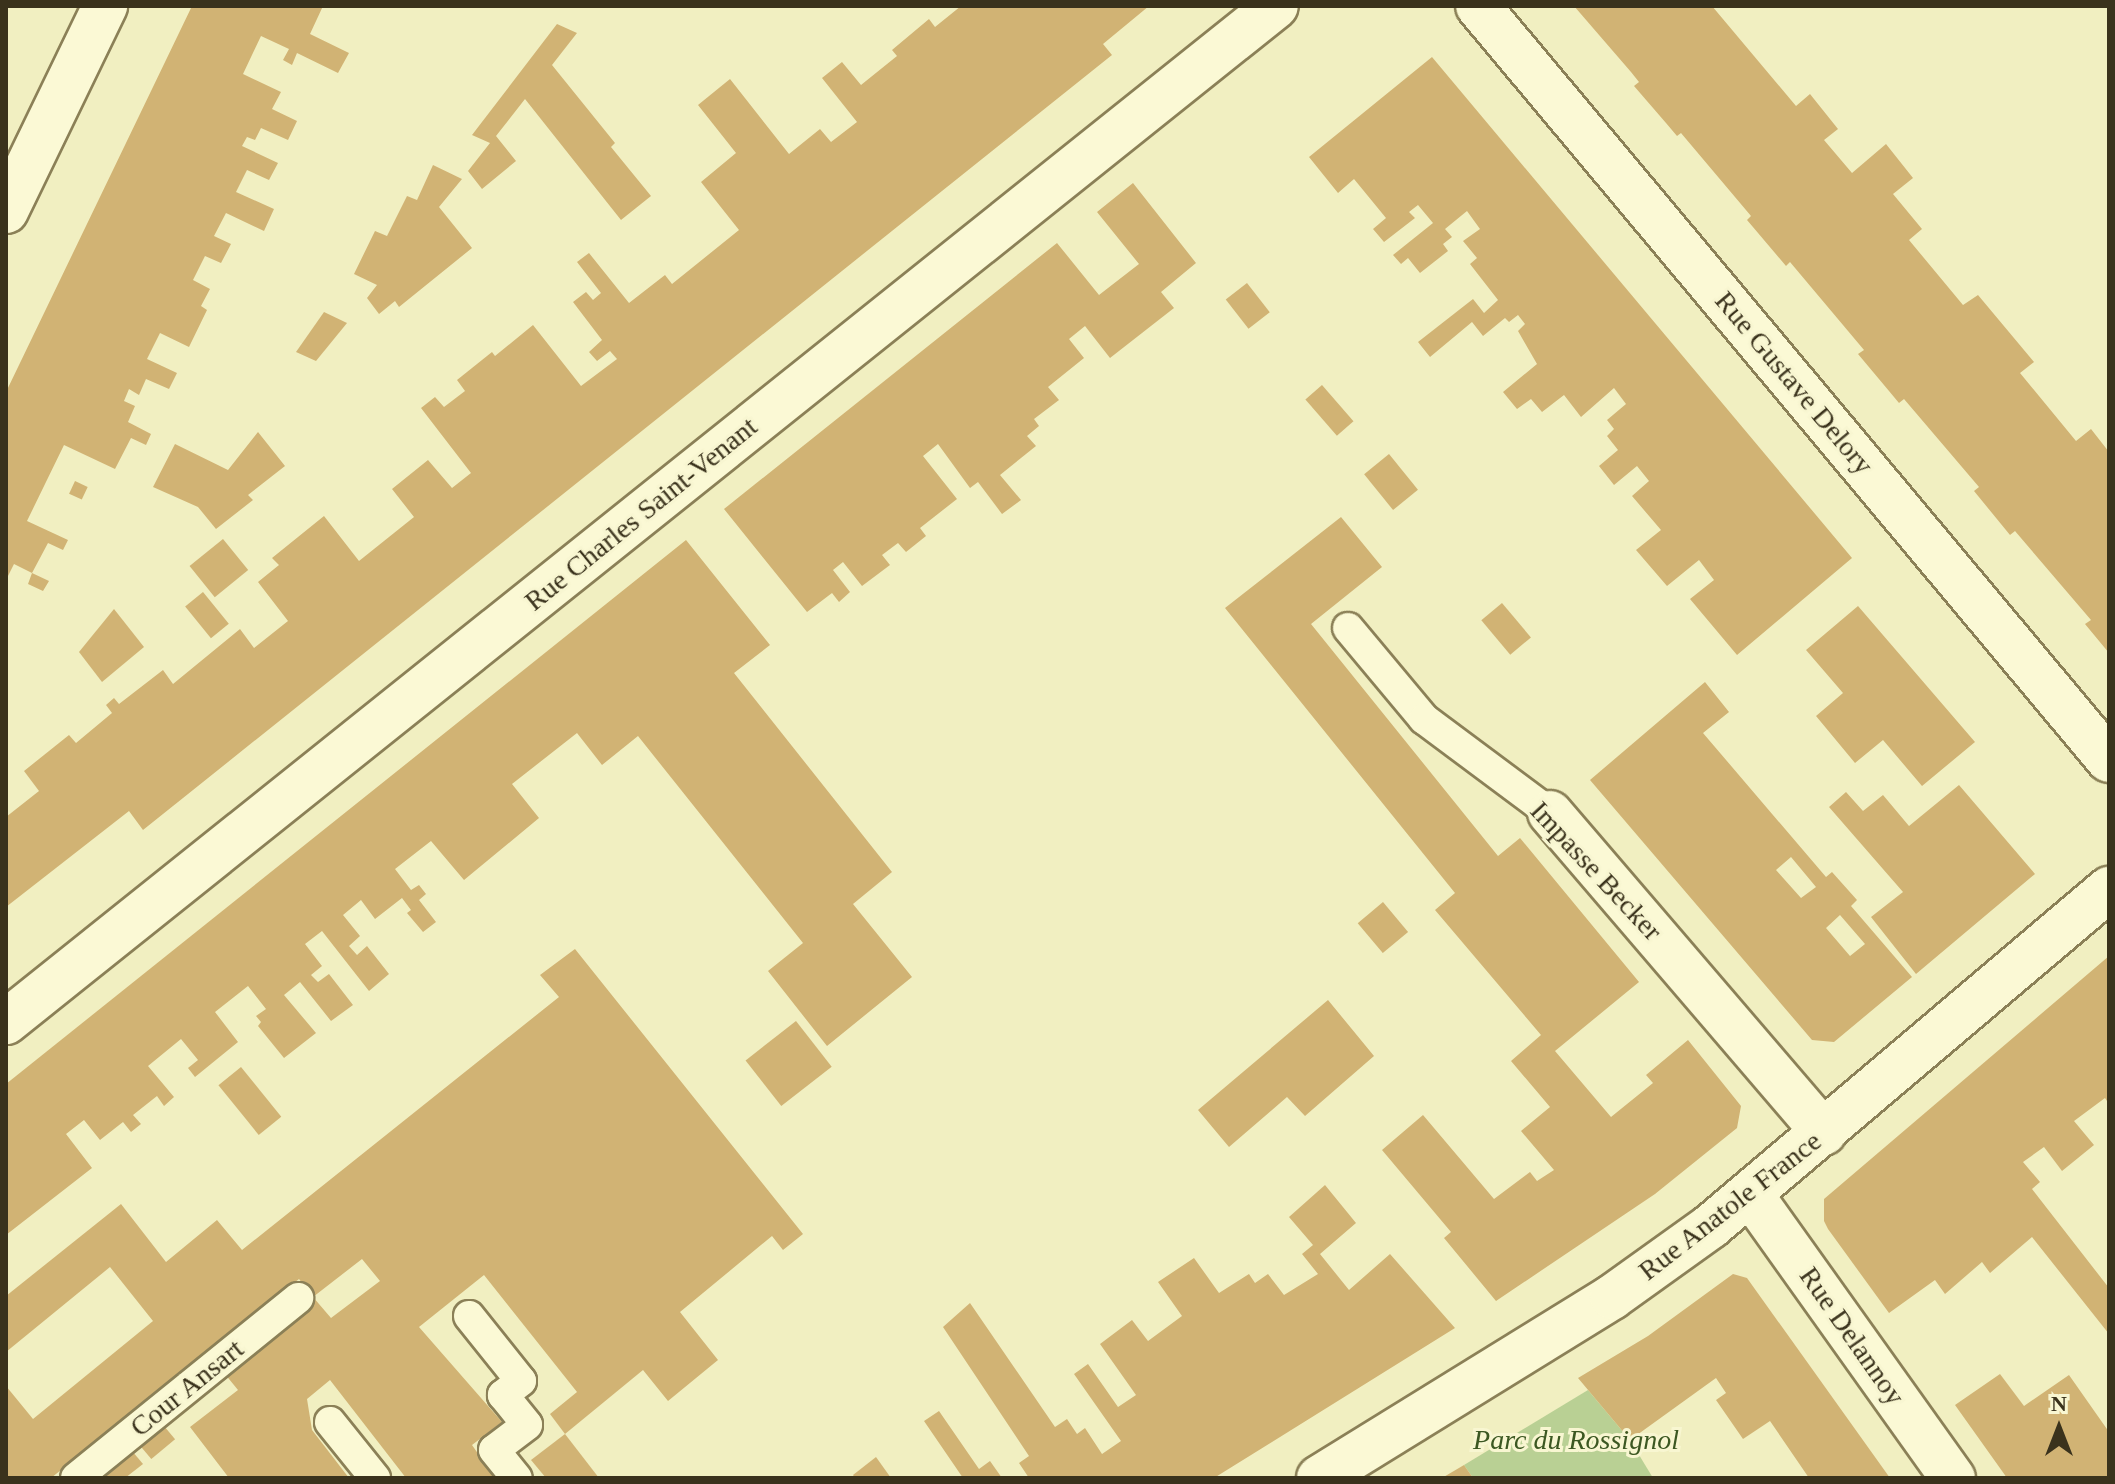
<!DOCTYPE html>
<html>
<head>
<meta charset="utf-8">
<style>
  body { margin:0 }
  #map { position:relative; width:2115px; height:1484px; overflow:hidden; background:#f1efc1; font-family:"Times New Roman",serif }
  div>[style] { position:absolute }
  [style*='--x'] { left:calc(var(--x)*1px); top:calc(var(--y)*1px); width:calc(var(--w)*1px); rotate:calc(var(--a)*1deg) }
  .green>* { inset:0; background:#b9d094 }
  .building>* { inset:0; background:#d1b374; transform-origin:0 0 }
  .roads { filter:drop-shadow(2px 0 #8b8057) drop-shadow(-2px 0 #8b8057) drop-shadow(0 2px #8b8057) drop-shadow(0 -2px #8b8057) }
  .service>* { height:30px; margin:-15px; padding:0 15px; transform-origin:15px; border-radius:15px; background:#fbf9d5 }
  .minor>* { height:44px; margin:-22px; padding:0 22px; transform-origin:22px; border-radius:22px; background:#fbf9d5 }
  .tertiary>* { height:44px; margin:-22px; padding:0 22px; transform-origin:22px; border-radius:22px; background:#fbf9d5 }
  span { translate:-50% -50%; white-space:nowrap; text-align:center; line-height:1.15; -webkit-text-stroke:6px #f8f6d1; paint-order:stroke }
  .street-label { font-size:28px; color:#3a321c }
  .park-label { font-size:28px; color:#3c5822; font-style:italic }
  .frame { position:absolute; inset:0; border:8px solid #3a321c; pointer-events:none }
  .north { position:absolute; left:2019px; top:1388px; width:80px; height:80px; -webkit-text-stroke:6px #f8f6d1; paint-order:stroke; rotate:0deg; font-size:22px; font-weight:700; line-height:32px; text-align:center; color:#3a321c }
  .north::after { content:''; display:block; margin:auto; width:28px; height:36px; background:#3a321c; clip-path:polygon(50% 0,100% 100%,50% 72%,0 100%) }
</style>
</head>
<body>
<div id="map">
  <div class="green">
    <i style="clip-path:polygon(1588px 1390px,1630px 1440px,1653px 1478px,1473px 1478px,1464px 1465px)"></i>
  </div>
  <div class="building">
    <i style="clip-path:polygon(192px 6px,323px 6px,310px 34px,349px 53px,338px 73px,297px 53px,292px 65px,283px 60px,289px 49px,261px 36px,243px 74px,281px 92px,272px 109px,297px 121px,288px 140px,261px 128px,255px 140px,247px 137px,242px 146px,278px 163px,269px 180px,247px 170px,236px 192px,274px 209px,264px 231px,226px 213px,214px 236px,231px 244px,221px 263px,205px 256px,193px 280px,210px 289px,201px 306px,207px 310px,189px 347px,160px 333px,147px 359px,177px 373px,169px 389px,146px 379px,139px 395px,129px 389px,124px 401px,135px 406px,128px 422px,151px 434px,146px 445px,131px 438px,115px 469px,64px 445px,27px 521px,68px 540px,63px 550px,48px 543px,32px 573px,49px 581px,43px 591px,28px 584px,32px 573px,14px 564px,6px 580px,6px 392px)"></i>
    <i style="clip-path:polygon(961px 6px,1149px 6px,1103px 44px,1112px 55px,143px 830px,129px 811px,6px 907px,6px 817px,39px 791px,24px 771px,69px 735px,76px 743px,112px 713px,106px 705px,114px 698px,119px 704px,163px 670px,173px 684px,240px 629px,254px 648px,288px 621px,258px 582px,279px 565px,272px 558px,324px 516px,359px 561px,414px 517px,392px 489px,428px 460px,452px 488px,471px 473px,421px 408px,435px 397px,444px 407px,465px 391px,457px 380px,492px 352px,495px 356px,533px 325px,581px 386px,617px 359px,610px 351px,597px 361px,589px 352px,602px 340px,573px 302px,586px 292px,593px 300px,601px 293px,577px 262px,589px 253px,629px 303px,665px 275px,672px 284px,739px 230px,701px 182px,736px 153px,698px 105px,730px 79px,789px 154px,820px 129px,831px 142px,857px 122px,822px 78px,842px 62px,861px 85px,897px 56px,892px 50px,929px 19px,935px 27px)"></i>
    <i style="clip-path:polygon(1574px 6px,1712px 6px,1796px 106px,1810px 94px,1838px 129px,1824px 140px,1852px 173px,1886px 144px,1913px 178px,1893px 194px,1922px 229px,1909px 240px,1963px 305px,1978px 295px,2034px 362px,2020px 373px,2076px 441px,2091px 429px,2109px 452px,2109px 653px,2085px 624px,2091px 620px,2015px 531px,2010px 535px,1974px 491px,1979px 487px,1904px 399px,1899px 403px,1889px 391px,1858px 354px,1864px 350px,1790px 262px,1786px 266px,1747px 220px,1751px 216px,1681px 133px,1677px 136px,1666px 123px,1634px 86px,1639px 82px,1631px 72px)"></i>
    <i style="clip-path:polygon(557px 24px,577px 33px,552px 65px,615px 143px,611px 147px,651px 196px,621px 220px,525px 99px,496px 136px,516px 161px,482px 189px,468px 171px,490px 143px,472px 135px)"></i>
    <i style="clip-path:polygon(1432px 57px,1852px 558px,1737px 655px,1690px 599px,1714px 580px,1699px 560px,1667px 586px,1636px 550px,1661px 530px,1632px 496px,1649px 481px,1637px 466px,1614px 485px,1599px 466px,1618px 450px,1607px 436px,1614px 429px,1607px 420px,1626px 404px,1614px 388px,1581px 417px,1564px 395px,1542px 412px,1531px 399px,1517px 409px,1503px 392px,1537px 364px,1518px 331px,1525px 324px,1518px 315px,1509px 322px,1505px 318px,1483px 336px,1472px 322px,1430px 357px,1418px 342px,1473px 299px,1484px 313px,1498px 300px,1470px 264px,1477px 258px,1463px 241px,1480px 229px,1467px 211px,1445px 229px,1452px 237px,1443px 244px,1448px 251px,1420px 273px,1408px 258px,1401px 264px,1393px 255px,1433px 223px,1418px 205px,1409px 212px,1415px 218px,1384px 242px,1373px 229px,1386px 218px,1354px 179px,1338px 193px,1309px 157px)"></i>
    <i style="clip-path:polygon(433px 165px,462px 179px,439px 207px,472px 248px,399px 307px,395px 301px,379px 314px,367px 298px,377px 285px,354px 274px,375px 231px,387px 236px,407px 196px,417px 200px)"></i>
    <i style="clip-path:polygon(1133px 183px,1196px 263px,1161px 292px,1174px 308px,1110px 358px,1085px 326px,1069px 339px,1084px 358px,1048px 387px,1059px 400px,1034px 419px,1039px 426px,1027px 436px,1036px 446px,1000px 475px,1021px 500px,1002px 514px,978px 482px,970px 488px,938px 444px,923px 456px,957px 499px,920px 528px,926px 536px,906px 552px,898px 543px,882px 555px,890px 565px,862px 586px,843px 562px,833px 570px,850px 592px,839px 602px,832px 593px,807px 612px,724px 509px,1057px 243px,1099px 295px,1139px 264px,1097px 212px)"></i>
    <i style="left:1247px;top:283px;width:37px;height:27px;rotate:52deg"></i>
    <i style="clip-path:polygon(324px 312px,347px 323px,316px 361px,296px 352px)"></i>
    <i style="left:1322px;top:385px;width:48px;height:22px;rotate:49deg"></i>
    <i style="clip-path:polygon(258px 432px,285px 466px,248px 495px,253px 500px,216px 529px,198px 507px,153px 487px,175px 444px,228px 470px)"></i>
    <i style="left:1389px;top:454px;width:46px;height:32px;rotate:51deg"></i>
    <i style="left:75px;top:481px;width:14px;height:14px;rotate:25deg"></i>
    <i style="clip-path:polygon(1341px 517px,1382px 567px,1311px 624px,1498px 856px,1520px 838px,1639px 982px,1555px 1051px,1611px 1117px,1653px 1083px,1646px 1075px,1688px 1040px,1741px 1106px,1737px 1128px,1655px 1194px,1496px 1301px,1444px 1238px,1451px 1232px,1382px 1150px,1423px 1115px,1494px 1199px,1530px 1172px,1537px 1181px,1554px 1170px,1521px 1131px,1550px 1107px,1511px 1061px,1541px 1035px,1435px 910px,1455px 893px,1225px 608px)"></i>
    <i style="left:223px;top:539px;width:40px;height:43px;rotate:51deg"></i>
    <i style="clip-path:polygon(686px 540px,770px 645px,734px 673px,892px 872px,853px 904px,912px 977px,827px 1046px,768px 971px,803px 943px,638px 736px,602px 765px,577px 733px,512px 784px,539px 818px,464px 880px,431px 841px,395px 869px,411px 890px,419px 885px,426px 894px,419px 900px,436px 922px,423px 932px,407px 913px,411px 910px,402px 898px,375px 919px,361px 900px,343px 915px,360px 936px,349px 946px,357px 955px,367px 946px,389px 974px,369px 991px,322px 931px,305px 944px,322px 966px,311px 975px,318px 982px,329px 974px,353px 1005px,331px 1021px,300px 982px,284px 995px,316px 1033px,284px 1058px,258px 1026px,261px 1022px,256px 1016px,266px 1009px,248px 986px,215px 1012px,238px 1042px,195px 1077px,188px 1068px,198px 1060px,181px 1039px,148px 1066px,174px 1097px,164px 1106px,157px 1096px,133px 1115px,141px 1124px,131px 1132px,123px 1122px,100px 1140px,84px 1120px,66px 1134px,92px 1168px,6px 1235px,6px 1084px)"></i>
    <i style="left:203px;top:592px;width:41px;height:23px;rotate:51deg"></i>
    <i style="left:1502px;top:603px;width:45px;height:27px;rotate:50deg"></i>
    <i style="clip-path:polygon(1858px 606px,1975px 742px,1922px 786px,1883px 740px,1855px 763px,1816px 716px,1843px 693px,1806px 650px)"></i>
    <i style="clip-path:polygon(114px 609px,144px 647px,102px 682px,79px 652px)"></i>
    <i style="clip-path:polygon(evenodd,1705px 682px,1729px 712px,1703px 733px,1826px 877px,1832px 872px,1857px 900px,1851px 906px,1912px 977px,1834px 1042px,1812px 1040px,1590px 780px,1705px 682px,1791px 857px,1816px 887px,1801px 898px,1776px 870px,1791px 857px,1705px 682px,1840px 915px,1865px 944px,1850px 956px,1826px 928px,1840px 915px)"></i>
    <i style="clip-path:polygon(1959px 785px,2035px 874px,1916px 974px,1871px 917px,1903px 892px,1829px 807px,1846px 792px,1863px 811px,1883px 795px,1909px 826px)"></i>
    <i style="left:1383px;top:902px;width:39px;height:33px;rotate:50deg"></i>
    <i style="clip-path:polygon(575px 949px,803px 1234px,783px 1250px,772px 1236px,680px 1312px,718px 1360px,668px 1401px,643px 1370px,565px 1434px,550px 1414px,577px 1392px,484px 1275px,419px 1327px,502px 1422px,472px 1445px,495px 1478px,406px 1478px,330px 1380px,307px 1399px,312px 1430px,349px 1478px,229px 1478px,190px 1427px,238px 1390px,220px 1368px,313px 1297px,331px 1318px,380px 1281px,362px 1259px,313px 1297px,299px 1279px,51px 1478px,6px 1478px,6px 1386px,33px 1419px,153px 1321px,110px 1267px,6px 1352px,6px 1296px,121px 1204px,166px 1262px,217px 1220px,242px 1250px,559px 997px,540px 975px)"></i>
    <i style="clip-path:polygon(2109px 956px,2109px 1104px,2105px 1098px,2074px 1121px,2094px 1145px,2062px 1171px,2044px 1147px,2023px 1162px,2040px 1182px,2032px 1189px,2109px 1288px,2109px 1334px,2032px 1237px,1990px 1273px,1982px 1262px,1945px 1294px,1935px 1280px,1889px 1313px,1828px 1229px,1824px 1221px,1824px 1199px)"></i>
    <i style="clip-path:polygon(1328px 1000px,1374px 1056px,1305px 1116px,1287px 1097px,1229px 1147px,1198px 1110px)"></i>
    <i style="left:796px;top:1021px;width:58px;height:64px;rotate:52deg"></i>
    <i style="left:241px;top:1067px;width:64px;height:29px;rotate:51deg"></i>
    <i style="clip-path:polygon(1325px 1185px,1356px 1223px,1320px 1254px,1349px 1290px,1390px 1254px,1455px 1328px,1214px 1478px,1029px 1478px,1019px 1463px,1029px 1456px,943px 1327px,970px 1303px,1055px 1427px,1067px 1419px,1077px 1434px,1085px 1428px,1102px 1454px,1121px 1441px,1074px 1374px,1088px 1364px,1118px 1407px,1136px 1395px,1100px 1344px,1132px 1320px,1148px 1341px,1182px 1316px,1158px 1282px,1194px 1258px,1219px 1293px,1249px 1274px,1255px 1283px,1268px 1274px,1284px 1295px,1318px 1274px,1302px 1254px,1313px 1245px,1289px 1217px)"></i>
    <i style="clip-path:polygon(1733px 1274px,1747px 1278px,1890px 1478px,1809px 1478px,1770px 1421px,1743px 1439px,1716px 1400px,1726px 1393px,1716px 1378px,1630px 1440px,1578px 1378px,1648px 1336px)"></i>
    <i style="clip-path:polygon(2000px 1374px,2024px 1406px,2069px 1375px,2109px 1432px,2109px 1478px,2007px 1478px,1955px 1405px)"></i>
    <i style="clip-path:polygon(939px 1411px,979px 1469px,990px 1461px,1002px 1478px,963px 1478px,924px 1421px)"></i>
    <i style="left:159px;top:1420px;width:25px;height:31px;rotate:50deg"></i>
    <i style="clip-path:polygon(565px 1434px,599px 1478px,546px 1478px,531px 1460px)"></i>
    <i style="clip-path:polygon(127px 1445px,143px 1464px,125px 1478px,86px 1478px)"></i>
    <i style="clip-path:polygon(876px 1457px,891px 1478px,855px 1478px,853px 1475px)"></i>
    <i style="clip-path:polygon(1464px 1465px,1473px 1478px,1442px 1478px)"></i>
  </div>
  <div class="roads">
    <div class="service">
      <i style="--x:1348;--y:628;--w:119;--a:50.1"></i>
      <i style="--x:1424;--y:719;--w:157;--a:36.7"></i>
      <i style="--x:469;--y:1316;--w:83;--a:51.3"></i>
      <i style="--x:521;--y:1381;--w:23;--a:142"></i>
      <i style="--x:503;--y:1395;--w:38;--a:51"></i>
      <i style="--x:527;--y:1425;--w:41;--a:142.9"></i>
      <i style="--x:494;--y:1450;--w:36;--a:51"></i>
      <i style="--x:330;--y:1422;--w:72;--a:51.2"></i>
      <i style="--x:76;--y:1478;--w:286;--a:-39"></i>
    </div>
    <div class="minor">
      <i style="--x:1478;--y:6;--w:983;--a:50.08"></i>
      <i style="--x:1550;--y:813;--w:421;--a:49.4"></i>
      <i style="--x:6;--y:1022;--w:1626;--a:-38.66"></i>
      <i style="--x:1751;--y:1195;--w:348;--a:54.5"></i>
    </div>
    <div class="tertiary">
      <i style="--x:6;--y:211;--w:228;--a:-64.2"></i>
      <i style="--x:1319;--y:1478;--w:344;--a:-31.7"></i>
      <i style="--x:1612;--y:1297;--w:122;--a:-35.6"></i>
      <i style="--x:1711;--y:1226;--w:522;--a:-40.26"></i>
    </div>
  </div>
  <div class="street-label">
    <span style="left:1794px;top:383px;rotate:50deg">Rue Gustave Delory</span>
    <span style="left:641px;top:514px;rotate:-39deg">Rue Charles Saint-Venant</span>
    <span style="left:1596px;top:871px;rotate:47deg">Impasse Becker</span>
    <span style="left:1730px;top:1206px;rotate:-38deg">Rue Anatole France</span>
    <span style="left:1852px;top:1336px;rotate:55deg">Rue Delannoy</span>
    <span style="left:187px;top:1388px;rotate:-39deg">Cour Ansart</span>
  </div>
  <div class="park-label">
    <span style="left:1576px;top:1440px">Parc du Rossignol</span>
  </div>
  <div class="frame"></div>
  <div class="north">N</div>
</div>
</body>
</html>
